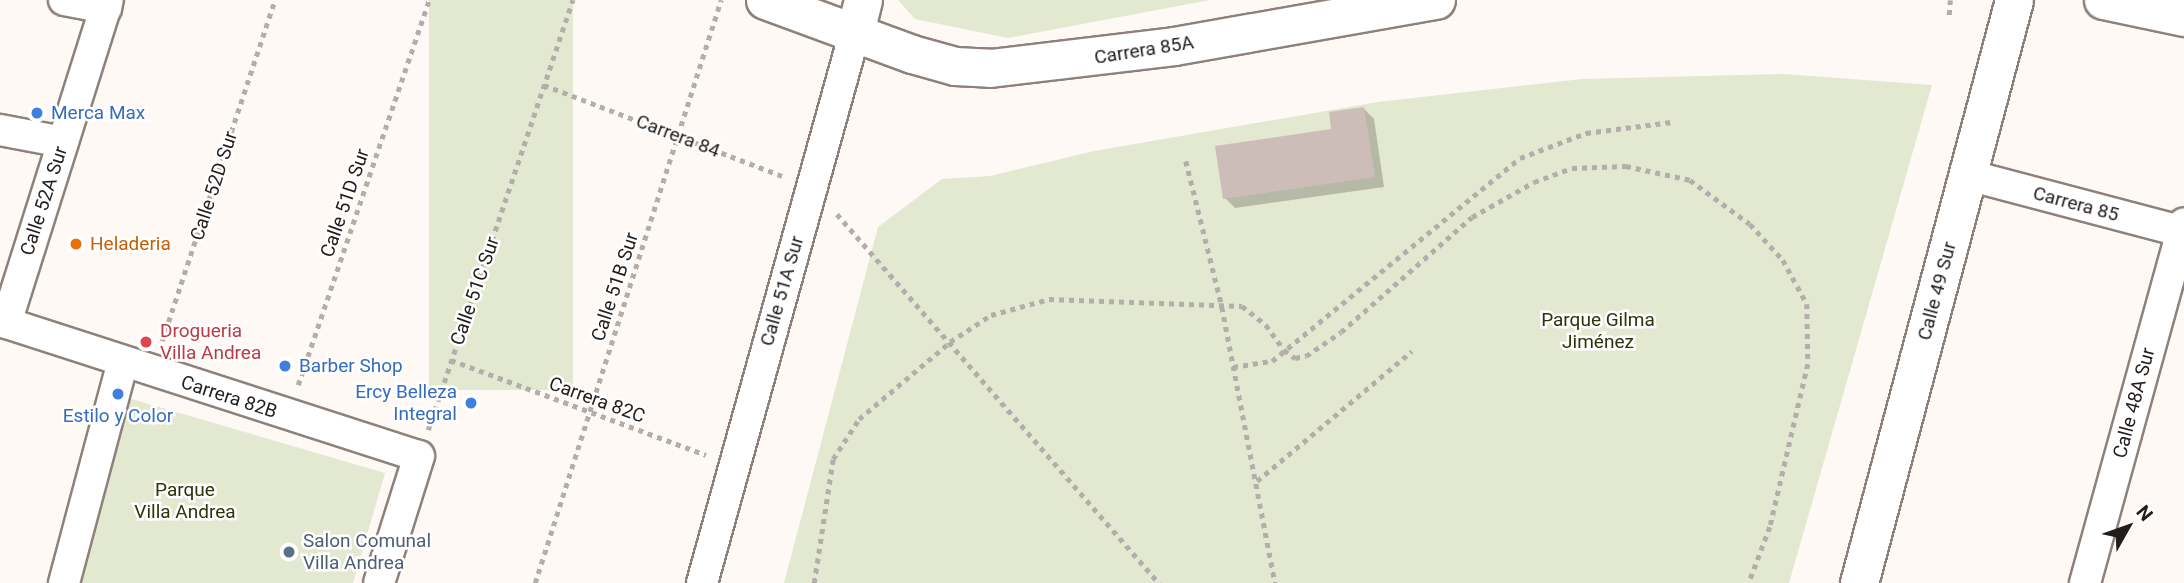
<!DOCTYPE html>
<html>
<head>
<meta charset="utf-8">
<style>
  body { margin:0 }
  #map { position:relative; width:2184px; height:583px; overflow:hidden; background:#fff9f5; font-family:Roboto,sans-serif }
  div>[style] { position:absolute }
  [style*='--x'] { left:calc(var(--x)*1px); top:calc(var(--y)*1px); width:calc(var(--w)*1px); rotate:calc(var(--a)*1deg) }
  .green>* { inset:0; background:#e3e8d0; transform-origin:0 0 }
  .shadow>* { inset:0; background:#0003 }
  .building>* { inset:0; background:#cdbdb8 }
  .path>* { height:4.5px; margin-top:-2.25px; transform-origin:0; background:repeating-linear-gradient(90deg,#b3aeaa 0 5px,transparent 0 10px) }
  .roads { filter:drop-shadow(2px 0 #8e817a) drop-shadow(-2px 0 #8e817a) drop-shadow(0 2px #8e817a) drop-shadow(0 -2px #8e817a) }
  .minor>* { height:30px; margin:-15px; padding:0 15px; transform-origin:15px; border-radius:15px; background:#fff }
  .tertiary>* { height:37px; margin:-18.5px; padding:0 18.5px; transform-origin:18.5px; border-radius:18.5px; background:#fff }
  .dots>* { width:19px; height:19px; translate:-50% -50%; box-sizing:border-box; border:4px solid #fff; border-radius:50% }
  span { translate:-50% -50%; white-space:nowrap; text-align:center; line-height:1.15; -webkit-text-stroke:5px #fff; paint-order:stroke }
  .street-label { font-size:19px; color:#221d1a }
  .shop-label { font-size:19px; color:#366cbe }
  .left { translate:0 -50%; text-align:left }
  .right { translate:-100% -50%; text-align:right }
  .food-label { font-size:19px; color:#c56008 }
  .park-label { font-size:19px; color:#2d330a }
  .health-label { font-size:19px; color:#be3a42 }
  .service-label { font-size:19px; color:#4e5e75 }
  .north { position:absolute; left:2093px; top:492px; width:70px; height:70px; -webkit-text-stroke:5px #fff; paint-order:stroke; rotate:50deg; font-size:19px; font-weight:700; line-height:28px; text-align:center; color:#221d1a }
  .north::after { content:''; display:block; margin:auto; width:24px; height:32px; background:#221d1a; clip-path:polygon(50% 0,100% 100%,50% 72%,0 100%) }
</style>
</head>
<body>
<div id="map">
  <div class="green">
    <i style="left:429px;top:0;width:144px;height:390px"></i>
    <i style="clip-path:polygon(898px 0,1210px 0,1008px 38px,915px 19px)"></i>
    <i style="clip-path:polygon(1784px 74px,1932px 85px,1789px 583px,784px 583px,878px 227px,942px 179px,990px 176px,1094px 151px,1378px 102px,1582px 79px)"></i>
    <i style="clip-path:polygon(128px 398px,385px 473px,353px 583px,75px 583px)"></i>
  </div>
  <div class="shadow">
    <i style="clip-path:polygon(1364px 109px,1374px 119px,1384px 187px,1235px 208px,1225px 198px)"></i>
  </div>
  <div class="building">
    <i style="clip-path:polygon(1364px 107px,1375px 177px,1223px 199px,1215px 146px,1331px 129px,1329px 112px)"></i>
  </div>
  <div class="path">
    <i style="--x:1949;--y:15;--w:15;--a:-86"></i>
    <i style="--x:544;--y:85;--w:258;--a:20.9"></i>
    <i style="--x:1186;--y:161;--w:150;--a:76.1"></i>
    <i style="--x:1222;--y:307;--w:281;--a:79.1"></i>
    <i style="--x:837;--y:214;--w:490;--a:48.9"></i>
    <i style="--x:162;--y:341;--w:359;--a:-71.7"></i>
    <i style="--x:451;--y:360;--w:272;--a:20.4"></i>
    <i style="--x:1233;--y:367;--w:39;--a:-9"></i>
    <i style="--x:1272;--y:361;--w:320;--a:-39.3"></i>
    <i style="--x:1520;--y:158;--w:71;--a:-20.7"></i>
    <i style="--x:1586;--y:133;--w:86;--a:-7.4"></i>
    <i style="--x:298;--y:385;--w:407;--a:-71.2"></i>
    <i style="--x:428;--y:430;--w:454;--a:-71.4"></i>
    <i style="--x:1257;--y:481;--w:202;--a:-40"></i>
    <i style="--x:535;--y:583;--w:612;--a:-72.31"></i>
    <i style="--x:814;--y:583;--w:125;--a:-81.3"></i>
    <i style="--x:833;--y:459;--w:48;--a:-57"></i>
    <i style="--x:859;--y:419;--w:119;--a:-40.2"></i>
    <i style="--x:950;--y:342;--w:49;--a:-33.4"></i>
    <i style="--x:991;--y:315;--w:60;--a:-15.4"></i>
    <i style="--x:1049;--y:299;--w:193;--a:2.1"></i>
    <i style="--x:1242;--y:306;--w:31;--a:38"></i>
    <i style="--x:1266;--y:325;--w:31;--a:54"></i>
    <i style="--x:1284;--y:350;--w:14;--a:36"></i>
    <i style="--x:1295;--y:358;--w:11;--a:-10"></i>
    <i style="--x:1306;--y:356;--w:42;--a:-34.4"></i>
    <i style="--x:1341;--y:332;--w:174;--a:-41.3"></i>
    <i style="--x:1472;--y:217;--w:71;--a:-29.4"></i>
    <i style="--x:1534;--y:182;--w:40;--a:-20.2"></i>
    <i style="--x:1572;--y:168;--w:54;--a:-2.1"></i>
    <i style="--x:1626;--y:166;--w:66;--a:12.3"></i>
    <i style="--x:1690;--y:180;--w:74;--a:36.3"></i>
    <i style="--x:1750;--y:224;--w:49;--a:47.5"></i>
    <i style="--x:1783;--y:260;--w:50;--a:61.4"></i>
    <i style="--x:1807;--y:304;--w:60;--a:89"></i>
    <i style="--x:1808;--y:364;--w:167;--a:103.1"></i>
    <i style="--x:1770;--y:527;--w:60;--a:110.6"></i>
  </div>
  <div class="roads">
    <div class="minor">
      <i style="--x:64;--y:0;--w:43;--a:10.8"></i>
      <i style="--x:0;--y:130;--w:64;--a:10.8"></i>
      <i style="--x:1968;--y:175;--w:223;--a:14.8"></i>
      <i style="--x:0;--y:321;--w:440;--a:17.9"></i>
      <i style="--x:419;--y:456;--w:133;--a:107.5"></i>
      <i style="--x:6;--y:323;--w:339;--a:-72.5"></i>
      <i style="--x:64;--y:583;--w:229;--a:-75.1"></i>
      <i style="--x:702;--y:583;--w:572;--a:-74.48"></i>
      <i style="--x:2085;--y:583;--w:373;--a:-74.6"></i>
    </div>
    <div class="tertiary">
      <i style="--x:765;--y:0;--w:157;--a:20.2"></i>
      <i style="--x:912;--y:54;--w:45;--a:15.6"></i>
      <i style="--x:955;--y:66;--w:35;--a:3"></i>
      <i style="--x:990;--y:68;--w:185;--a:-6.8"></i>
      <i style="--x:1174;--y:46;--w:266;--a:-10"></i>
      <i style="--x:2103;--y:0;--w:83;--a:11.9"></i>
      <i style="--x:855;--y:32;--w:33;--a:-76"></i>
      <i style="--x:1859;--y:583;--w:603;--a:-75.11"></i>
    </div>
  </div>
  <div class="dots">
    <i style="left:37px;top:113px;background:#3f7fe0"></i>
    <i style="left:76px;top:244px;background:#e8710a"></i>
    <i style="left:146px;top:342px;background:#e0444e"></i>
    <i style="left:285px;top:366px;background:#3f7fe0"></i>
    <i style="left:118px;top:394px;background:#3f7fe0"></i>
    <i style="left:471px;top:403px;background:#3f7fe0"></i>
    <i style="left:289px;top:552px;background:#5c6f8a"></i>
  </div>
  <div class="street-label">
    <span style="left:1144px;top:50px;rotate:-9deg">Carrera 85A</span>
    <span style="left:678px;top:136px;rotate:21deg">Carrera 84</span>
    <span style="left:214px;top:186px;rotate:-72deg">Calle 52D Sur</span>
    <span style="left:44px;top:201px;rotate:-72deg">Calle 52A Sur</span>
    <span style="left:345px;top:203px;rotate:-71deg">Calle 51D Sur</span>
    <span style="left:2076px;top:204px;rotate:15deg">Carrera 85</span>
    <span style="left:615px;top:287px;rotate:-72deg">Calle 51B Sur</span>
    <span style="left:475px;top:291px;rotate:-71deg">Calle 51C Sur</span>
    <span style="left:782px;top:291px;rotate:-74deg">Calle 51A Sur</span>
    <span style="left:1937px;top:291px;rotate:-75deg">Calle 49 Sur</span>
    <span style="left:229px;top:397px;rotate:18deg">Carrera 82B</span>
    <span style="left:597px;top:400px;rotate:20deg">Carrera 82C</span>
    <span style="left:2134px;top:403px;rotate:-75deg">Calle 48A Sur</span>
  </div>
  <div class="shop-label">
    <span class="left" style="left:51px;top:113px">Merca Max</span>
    <span class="left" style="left:299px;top:366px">Barber Shop</span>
    <span class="right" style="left:457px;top:403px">Ercy Belleza<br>Integral</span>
    <span style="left:118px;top:416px">Estilo y Color</span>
  </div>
  <div class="food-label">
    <span class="left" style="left:90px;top:244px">Heladeria</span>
  </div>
  <div class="park-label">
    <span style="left:1598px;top:331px">Parque Gilma<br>Jiménez</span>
    <span style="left:185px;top:501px">Parque<br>Villa Andrea</span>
  </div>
  <div class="health-label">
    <span class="left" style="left:160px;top:342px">Drogueria<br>Villa Andrea</span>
  </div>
  <div class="service-label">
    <span class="left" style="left:303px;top:552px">Salon Comunal<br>Villa Andrea</span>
  </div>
  <div class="north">N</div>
</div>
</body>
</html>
